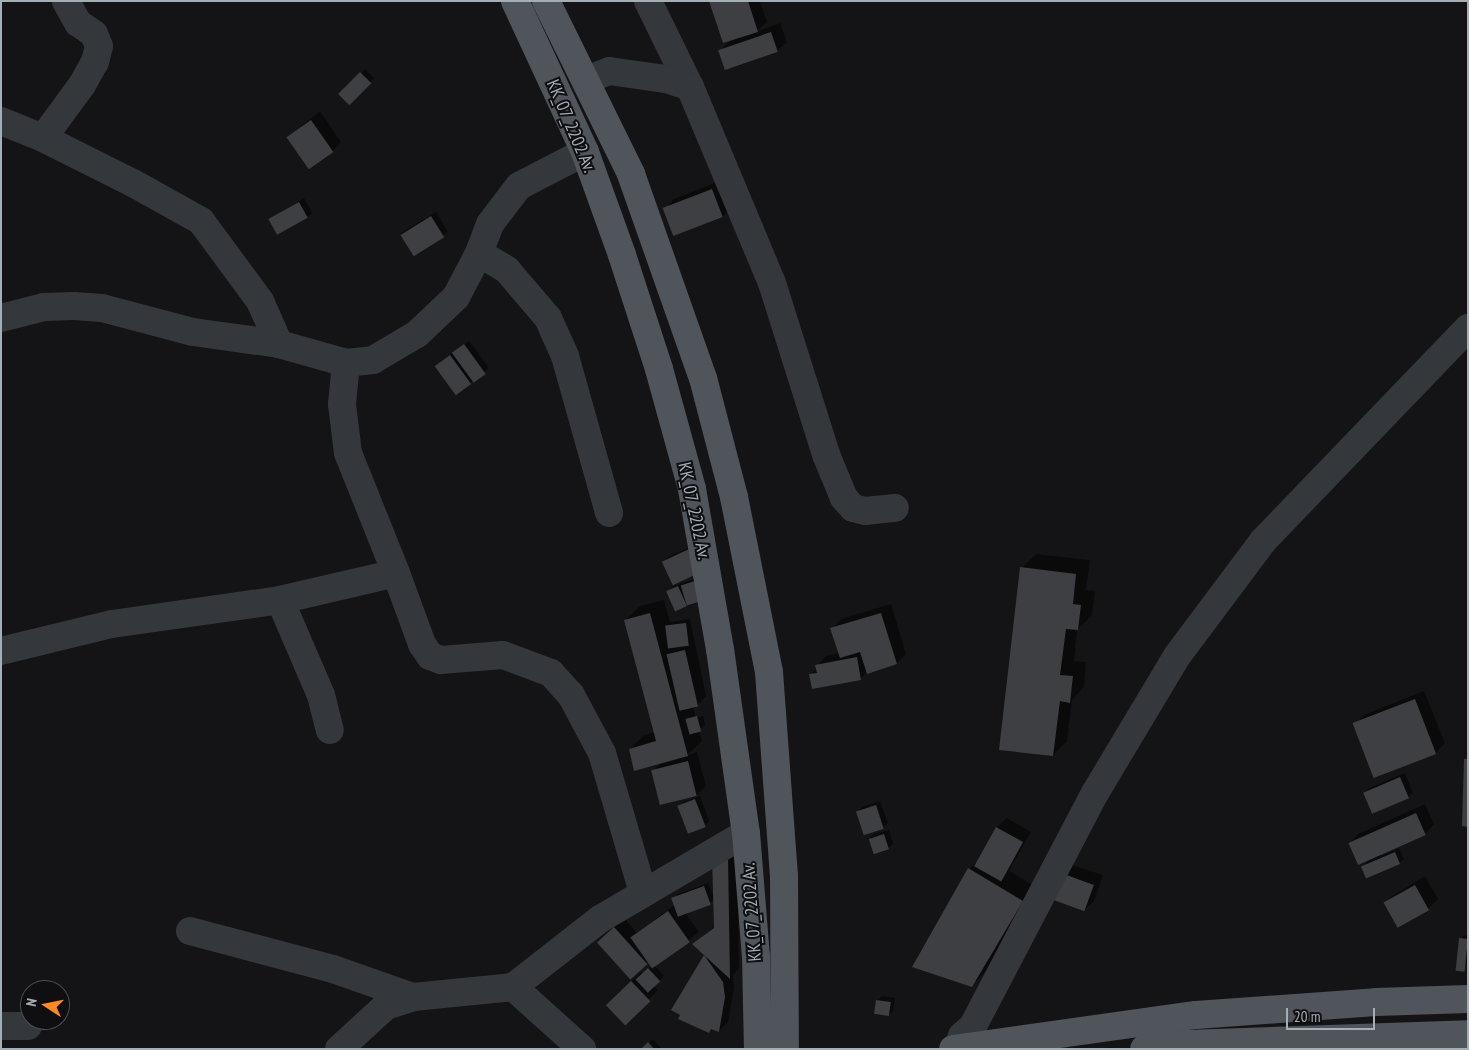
<!DOCTYPE html>
<html>
<head>
<meta charset="utf-8">
<style>
  body { margin:0 }
  #map { position:relative; width:1469px; height:1050px; overflow:hidden; background:#141416; font-family:"PT Sans Narrow",sans-serif }
  div>[style] { position:absolute }
  [style*='--x'] { left:calc(var(--x)*1px); top:calc(var(--y)*1px); width:calc(var(--w)*1px); rotate:calc(var(--a)*1deg) }
  .shadow>* { inset:0; background:#0007; transform-origin:0 0 }
  .building>* { inset:0; background:#3e3f43; transform-origin:0 0 }
  .street>* { height:28px; margin:-14px; padding:0 14px; transform-origin:14px; border-radius:14px; background:#34373b }
  .primary>* { height:28px; margin:-14px; padding:0 14px; transform-origin:14px; border-radius:14px; background:#50545b }
  span { translate:-50% -50%; white-space:nowrap; text-align:center; line-height:1.15; -webkit-text-stroke:4px #0f0f11; paint-order:stroke }
  .street-label { font-size:18px; color:#a4aeb7 }
  .frame { position:absolute; inset:0; border:2px solid #a4aeb7; pointer-events:none }
  .north { position:absolute; left:20px; top:980px; width:50px; height:50px; box-sizing:border-box; background:#0f0f11; border:1px solid #4b4f53; border-radius:50%; rotate:281deg; font-size:14px; font-weight:700; line-height:20px; text-align:center; color:#a4aeb7 }
  .north::after { content:''; display:block; margin:auto; width:18px; height:22px; background:#ff8923; clip-path:polygon(50% 0,100% 100%,50% 72%,0 100%) }
  .scale { position:absolute; left:1286px; top:1008px; width:89px; height:22px; box-sizing:border-box; border:2px solid #a4aeb7; border-top:0; padding-left:6px; font-size:15px; line-height:18px; white-space:nowrap; color:#a4aeb7; -webkit-text-stroke:4px #0f0f11; paint-order:stroke }
</style>
</head>
<body>
<div id="map">
  <div class="shadow">
    <i style="clip-path:polygon(711px 1px,760px 1px,767px 22px,756px 32px,780px 23px,787px 42px,777px 51px,719px 52px,732px 39px)"></i>
    <i style="left:365px;top:69px;width:13px;height:36px;rotate:45deg"></i>
    <i style="clip-path:polygon(320px 111px,341px 142px,332px 152px,288px 137px)"></i>
    <i style="clip-path:polygon(722px 180px,732px 207px,723px 216px,675px 235px,665px 209px,674px 199px)"></i>
    <i style="clip-path:polygon(304px 198px,312px 213px,307px 217px,270px 220px)"></i>
    <i style="left:436px;top:212px;width:23px;height:41px;rotate:59deg"></i>
    <i style="clip-path:polygon(469px 341px,489px 368px,470px 383px,440px 362px)"></i>
    <i style="clip-path:polygon(694px 545px,704px 568px,664px 561px,668px 557px)"></i>
    <i style="clip-path:polygon(1036px 554px,1090px 560px,1086px 590px,1095px 591px,1092px 615px,1077px 630px,1074px 661px,1086px 662px,1084px 687px,1072px 700px,1067px 741px,1053px 755px,1022px 568px)"></i>
    <i style="clip-path:polygon(700px 577px,686px 605px,668px 592px,672px 587px)"></i>
    <i style="clip-path:polygon(664px 600px,670px 622px,690px 619px,706px 696px,697px 706px,693px 706px,695px 715px,702px 713px,695px 715px,695px 718px,703px 716px,705px 725px,699px 730px,702px 741px,687px 755px,697px 752px,706px 786px,694px 798px,653px 771px,662px 762px,630px 749px,644px 735px,655px 732px,626px 620px,640px 606px)"></i>
    <i style="clip-path:polygon(891px 604px,906px 654px,897px 663px,867px 672px,861px 678px,813px 688px,810px 675px,817px 668px,817px 666px,826px 656px,840px 653px,832px 629px,841px 619px)"></i>
    <i style="clip-path:polygon(1424px 691px,1445px 743px,1436px 753px,1375px 777px,1354px 725px,1364px 715px)"></i>
    <i style="clip-path:polygon(1405px 773px,1413px 793px,1408px 797px,1365px 793px,1369px 788px)"></i>
    <i style="clip-path:polygon(700px 796px,709px 821px,705px 826px,678px 806px,683px 802px)"></i>
    <i style="clip-path:polygon(880px 801px,888px 823px,883px 828px,858px 812px,862px 807px)"></i>
    <i style="clip-path:polygon(1425px 804px,1434px 824px,1425px 834px,1380px 854px,1381px 856px,1399px 848px,1404px 859px,1399px 863px,1363px 866px,1371px 858px,1349px 844px,1358px 834px)"></i>
    <i style="clip-path:polygon(1007px 818px,1031px 832px,1009px 871px,1036px 887px,986px 971px,971px 986px,969px 869px,978px 861px,997px 827px)"></i>
    <i style="clip-path:polygon(889px 830px,893px 844px,888px 848px,870px 838px,874px 834px)"></i>
    <i style="clip-path:polygon(737px 846px,739px 968px,733px 975px,734px 987px,728px 1022px,719px 1031px,713px 1028px,709px 1032px,706px 955px,694px 944px,715px 926px,714px 900px,686px 914px,699px 932px,655px 966px,664px 976px,654px 986px,658px 990px,624px 1024px,607px 1005px,641px 972px,643px 974px,653px 965px,649px 960px,629px 978px,608px 933px,624px 918px,637px 933px,676px 904px,674px 899px,678px 894px,708px 883px,714px 897px,713px 856px)"></i>
    <i style="clip-path:polygon(1072px 865px,1103px 875px,1094px 901px,1085px 910px,1053px 900px)"></i>
    <i style="clip-path:polygon(1425px 876px,1438px 899px,1428px 909px,1385px 903px,1395px 894px)"></i>
    <i style="clip-path:polygon(1465px 935px,1468px 935px,1468px 970px,1460px 939px)"></i>
    <i style="clip-path:polygon(882px 996px,895px 998px,893px 1011px,888px 1016px,878px 1000px)"></i>
    <i style="clip-path:polygon(653px 1039px,662px 1049px,643px 1049px)"></i>
  </div>
  <div class="building">
    <i style="clip-path:polygon(709px 1px,748px 1px,758px 32px,723px 43px)"></i>
    <i style="left:771px;top:32px;width:21px;height:56px;rotate:71deg"></i>
    <i style="left:360px;top:72px;width:16px;height:31px;rotate:45deg"></i>
    <i style="left:311px;top:120px;width:39px;height:30px;rotate:55deg"></i>
    <i style="left:712px;top:189px;width:30px;height:53px;rotate:69deg"></i>
    <i style="left:299px;top:202px;width:18px;height:35px;rotate:61deg"></i>
    <i style="left:431px;top:216px;width:25px;height:36px;rotate:58deg"></i>
    <i style="left:464px;top:344px;width:37px;height:15px;rotate:54deg"></i>
    <i style="left:450px;top:355px;width:36px;height:19px;rotate:54deg"></i>
    <i style="left:689px;top:549px;width:26px;height:30px;rotate:65deg"></i>
    <i style="clip-path:polygon(1020px 567px,1076px 574px,1073px 604px,1081px 605px,1078px 630px,1066px 629px,1060px 675px,1073px 676px,1070px 703px,1060px 701px,1053px 756px,999px 750px)"></i>
    <i style="left:695px;top:581px;width:21px;height:15px;rotate:73deg"></i>
    <i style="left:678px;top:586px;width:22px;height:13px;rotate:66deg"></i>
    <i style="clip-path:polygon(650px 613px,688px 756px,634px 771px,629px 749px,656px 741px,624px 620px)"></i>
    <i style="clip-path:polygon(881px 613px,897px 664px,867px 674px,860px 652px,840px 658px,830px 628px)"></i>
    <i style="left:686px;top:623px;width:23px;height:21px;rotate:83deg"></i>
    <i style="left:685px;top:650px;width:58px;height:19px;rotate:77deg"></i>
    <i style="clip-path:polygon(857px 657px,861px 680px,812px 689px,809px 674px,817px 673px,815px 665px)"></i>
    <i style="left:1415px;top:699px;width:59px;height:67px;rotate:69deg"></i>
    <i style="left:697px;top:716px;width:16px;height:12px;rotate:75deg"></i>
    <i style="clip-path:polygon(1464px 759px,1468px 759px,1468px 827px,1462px 826px)"></i>
    <i style="left:688px;top:761px;width:36px;height:38px;rotate:76deg"></i>
    <i style="left:1400px;top:777px;width:23px;height:40px;rotate:67deg"></i>
    <i style="left:695px;top:799px;width:30px;height:19px;rotate:69deg"></i>
    <i style="left:876px;top:805px;width:25px;height:21px;rotate:72deg"></i>
    <i style="left:1416px;top:813px;width:24px;height:74px;rotate:66deg"></i>
    <i style="left:996px;top:827px;width:31px;height:45px;rotate:29deg"></i>
    <i style="left:884px;top:834px;width:16px;height:16px;rotate:72deg"></i>
    <i style="left:1395px;top:852px;width:13px;height:37px;rotate:67deg"></i>
    <i style="clip-path:polygon(712px 855px,728px 855px,730px 979px,692px 944px,714px 928px)"></i>
    <i style="clip-path:polygon(968px 868px,1023px 901px,972px 987px,912px 967px)"></i>
    <i style="left:1061px;top:873px;width:35px;height:28px;rotate:20deg"></i>
    <i style="left:1415px;top:885px;width:29px;height:36px;rotate:61deg"></i>
    <i style="left:704px;top:886px;width:20px;height:35px;rotate:70deg"></i>
    <i style="left:668px;top:911px;width:38px;height:46px;rotate:55deg"></i>
    <i style="left:614px;top:927px;width:50px;height:23px;rotate:48deg"></i>
    <i style="left:1459px;top:938px;width:9px;height:33px;rotate:6deg"></i>
    <i style="clip-path:polygon(704px 955px,723px 982px,725px 997px,719px 1032px,711px 1029px,709px 1033px,678px 1019px,680px 1015px,671px 1010px)"></i>
    <i style="left:648px;top:968px;width:18px;height:17px;rotate:47deg"></i>
    <i style="left:631px;top:981px;width:28px;height:35px;rotate:46deg"></i>
    <i style="left:876px;top:1000px;width:15px;height:14px;rotate:8deg"></i>
    <i style="clip-path:polygon(648px 1042px,654px 1049px,641px 1049px)"></i>
  </div>
  <div class="street">
    <i style="--x:648;--y:1;--w:96;--a:64"></i>
    <i style="--x:586;--y:80;--w:25;--a:-21"></i>
    <i style="--x:609;--y:71;--w:58;--a:8"></i>
    <i style="--x:666;--y:79;--w:25;--a:18"></i>
    <i style="--x:690;--y:87;--w:212;--a:67.3"></i>
    <i style="--x:772;--y:283;--w:182;--a:72.5"></i>
    <i style="--x:827;--y:457;--w:44;--a:67.5"></i>
    <i style="--x:844;--y:498;--w:13;--a:48"></i>
    <i style="--x:853;--y:508;--w:12;--a:14"></i>
    <i style="--x:865;--y:511;--w:30;--a:-6"></i>
    <i style="--x:1;--y:121;--w:45;--a:22"></i>
    <i style="--x:43;--y:138;--w:101;--a:26.6"></i>
    <i style="--x:133;--y:183;--w:78;--a:29.2"></i>
    <i style="--x:201;--y:221;--w:99;--a:53.6"></i>
    <i style="--x:260;--y:301;--w:47;--a:66.2"></i>
    <i style="--x:43;--y:138;--w:66;--a:-53.7"></i>
    <i style="--x:82;--y:85;--w:26;--a:-61"></i>
    <i style="--x:95;--y:62;--w:16;--a:-76"></i>
    <i style="--x:99;--y:46;--w:13;--a:-113"></i>
    <i style="--x:94;--y:34;--w:19;--a:-145"></i>
    <i style="--x:78;--y:23;--w:25;--a:-119"></i>
    <i style="--x:479;--y:253;--w:33;--a:31"></i>
    <i style="--x:507;--y:270;--w:63;--a:49.5"></i>
    <i style="--x:548;--y:318;--w:42;--a:65.9"></i>
    <i style="--x:565;--y:356;--w:163;--a:74.3"></i>
    <i style="--x:1;--y:318;--w:44;--a:-14.3"></i>
    <i style="--x:44;--y:307;--w:30;--a:-2"></i>
    <i style="--x:74;--y:306;--w:28;--a:4"></i>
    <i style="--x:102;--y:308;--w:94;--a:14.8"></i>
    <i style="--x:193;--y:332;--w:87;--a:7.9"></i>
    <i style="--x:279;--y:344;--w:70;--a:15.8"></i>
    <i style="--x:346;--y:363;--w:27;--a:-6"></i>
    <i style="--x:373;--y:360;--w:51;--a:-30.6"></i>
    <i style="--x:417;--y:334;--w:54;--a:-43.5"></i>
    <i style="--x:456;--y:297;--w:50;--a:-62.4"></i>
    <i style="--x:479;--y:253;--w:31;--a:-69"></i>
    <i style="--x:490;--y:224;--w:48;--a:-52.7"></i>
    <i style="--x:519;--y:186;--w:74;--a:-27.3"></i>
    <i style="--x:396;--y:573;--w:76;--a:69.9"></i>
    <i style="--x:422;--y:644;--w:14;--a:56"></i>
    <i style="--x:430;--y:656;--w:12;--a:20"></i>
    <i style="--x:441;--y:660;--w:62;--a:-4.6"></i>
    <i style="--x:503;--y:655;--w:51;--a:20.6"></i>
    <i style="--x:551;--y:673;--w:30;--a:48"></i>
    <i style="--x:571;--y:695;--w:66;--a:61.9"></i>
    <i style="--x:602;--y:753;--w:145;--a:73.6"></i>
    <i style="--x:280;--y:600;--w:103;--a:66.7"></i>
    <i style="--x:321;--y:695;--w:36;--a:76"></i>
    <i style="--x:1;--y:651;--w:114;--a:-13.7"></i>
    <i style="--x:112;--y:624;--w:170;--a:-8.1"></i>
    <i style="--x:280;--y:600;--w:119;--a:-13.1"></i>
    <i style="--x:396;--y:573;--w:129;--a:-111.8"></i>
    <i style="--x:348;--y:453;--w:49;--a:-97"></i>
    <i style="--x:342;--y:404;--w:41;--a:-84.4"></i>
    <i style="--x:190;--y:931;--w:148;--a:14.9"></i>
    <i style="--x:333;--y:969;--w:85;--a:19.3"></i>
    <i style="--x:513;--y:987;--w:93;--a:41.9"></i>
    <i style="--x:1;--y:1026;--w:27;--a:0"></i>
    <i style="--x:339;--y:1049;--w:64;--a:-42.5"></i>
    <i style="--x:386;--y:1006;--w:28;--a:-18"></i>
    <i style="--x:413;--y:997;--w:100;--a:-5.7"></i>
    <i style="--x:513;--y:987;--w:110;--a:-38"></i>
    <i style="--x:600;--y:919;--w:169;--a:-30.5"></i>
    <i style="--x:957;--y:1049;--w:14;--a:-69"></i>
    <i style="--x:962;--y:1036;--w:15;--a:-42"></i>
    <i style="--x:973;--y:1026;--w:263;--a:-62.4"></i>
    <i style="--x:1095;--y:793;--w:160;--a:-59.1"></i>
    <i style="--x:1177;--y:656;--w:144;--a:-53.2"></i>
    <i style="--x:1263;--y:541;--w:296;--a:-46.1"></i>
  </div>
  <div class="primary">
    <i style="--x:515;--y:1;--w:166;--a:65.1"></i>
    <i style="--x:585;--y:152;--w:109;--a:70.2"></i>
    <i style="--x:622;--y:255;--w:120;--a:72"></i>
    <i style="--x:659;--y:369;--w:124;--a:74.6"></i>
    <i style="--x:692;--y:489;--w:162;--a:80.1"></i>
    <i style="--x:720;--y:649;--w:186;--a:82"></i>
    <i style="--x:746;--y:833;--w:123;--a:85.4"></i>
    <i style="--x:756;--y:956;--w:93;--a:88.8"></i>
    <i style="--x:546;--y:1;--w:193;--a:63.8"></i>
    <i style="--x:631;--y:174;--w:216;--a:70.6"></i>
    <i style="--x:703;--y:378;--w:123;--a:75.4"></i>
    <i style="--x:734;--y:497;--w:178;--a:78.7"></i>
    <i style="--x:769;--y:672;--w:205;--a:85.8"></i>
    <i style="--x:784;--y:876;--w:173;--a:89.7"></i>
    <i style="--x:953;--y:1049;--w:245;--a:-8"></i>
    <i style="--x:1196;--y:1015;--w:180;--a:-4.1"></i>
    <i style="--x:1376;--y:1002;--w:92;--a:-1.9"></i>
    <i style="--x:1144;--y:1049;--w:43;--a:-6.6"></i>
    <i style="--x:1187;--y:1044;--w:281;--a:-2"></i>
  </div>
  <div class="street-label">
    <span style="left:571px;top:126px;rotate:67deg">KK_07_2202 Av.</span>
    <span style="left:694px;top:511px;rotate:78deg">KK_07_2202 Av.</span>
    <span style="left:752px;top:912px;rotate:-94deg">KK_07_2202 Av.</span>
  </div>
  <div class="frame"></div>
  <div class="north">N</div>
  <div class="scale">20 m</div>
</div>
</body>
</html>
